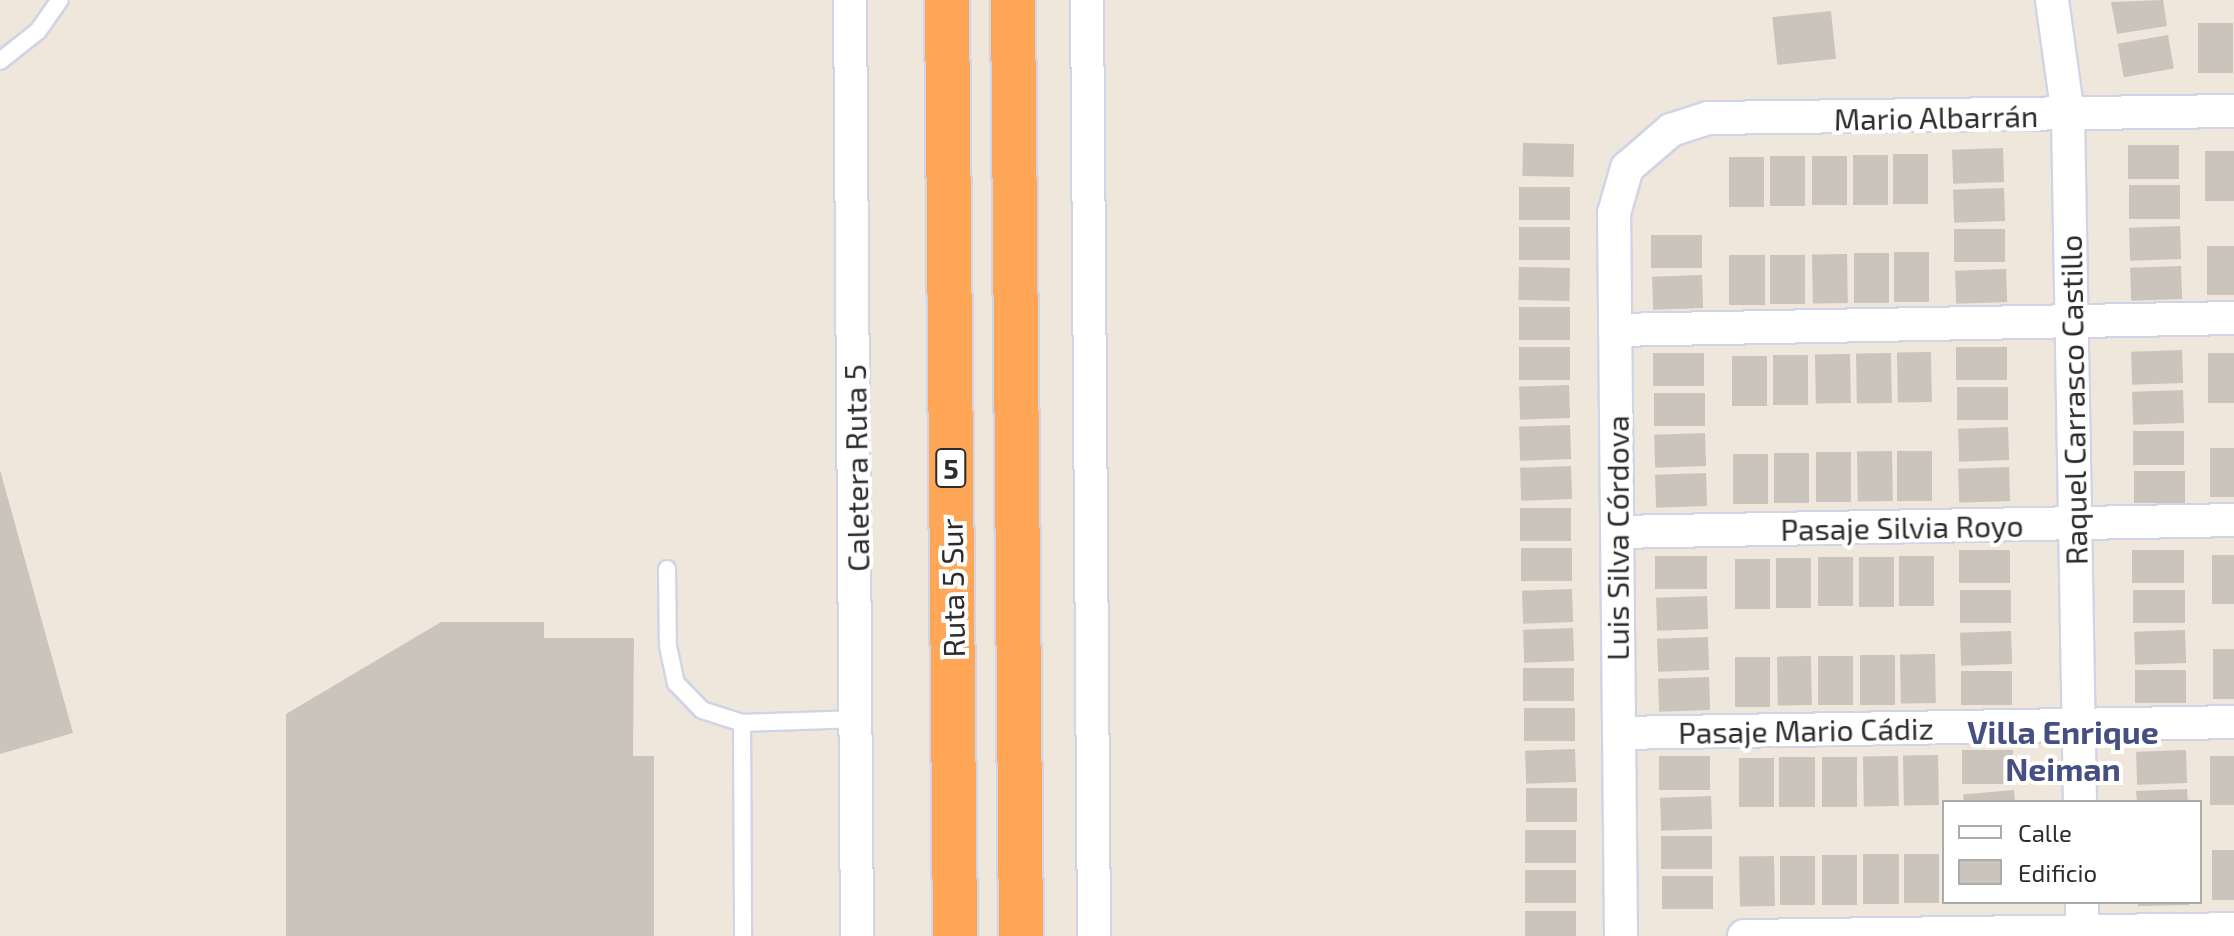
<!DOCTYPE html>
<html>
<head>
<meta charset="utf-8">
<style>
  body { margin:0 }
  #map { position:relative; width:2234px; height:936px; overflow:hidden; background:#efe7dc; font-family:"Exo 2",sans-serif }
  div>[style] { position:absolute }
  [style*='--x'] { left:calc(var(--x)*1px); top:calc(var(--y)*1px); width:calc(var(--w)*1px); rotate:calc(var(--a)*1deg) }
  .building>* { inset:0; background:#cac4bc; transform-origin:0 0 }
  .roads { filter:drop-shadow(2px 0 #d1d4e6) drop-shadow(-2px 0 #d1d4e6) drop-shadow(0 2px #d1d4e6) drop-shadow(0 -2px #d1d4e6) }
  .service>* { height:16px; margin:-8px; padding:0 8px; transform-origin:8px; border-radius:8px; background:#fff }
  .minor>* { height:32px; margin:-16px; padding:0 16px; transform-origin:16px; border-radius:16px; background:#fff }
  .motorway>* { height:44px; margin:-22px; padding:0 22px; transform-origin:22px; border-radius:22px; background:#ffa657 }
  span { translate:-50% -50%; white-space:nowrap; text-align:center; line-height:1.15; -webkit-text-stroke:8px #fff; paint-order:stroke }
  .shield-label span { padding:2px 6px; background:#fff; border:2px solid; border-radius:6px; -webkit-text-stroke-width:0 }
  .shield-label { font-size:28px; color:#2c2c2c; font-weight:700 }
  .street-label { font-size:30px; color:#2c2c2c }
  .neighbourhood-label { font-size:32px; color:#464f82; font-weight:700 }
  .legend { position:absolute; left:1942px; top:800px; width:260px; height:104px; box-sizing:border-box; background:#fff; border:2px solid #ababab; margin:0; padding:10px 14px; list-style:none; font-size:24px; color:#2c2c2c }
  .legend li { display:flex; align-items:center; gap:16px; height:40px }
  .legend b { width:40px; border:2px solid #ababab }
</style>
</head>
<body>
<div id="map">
  <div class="building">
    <i style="clip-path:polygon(2163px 0,2167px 26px,2117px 34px,2111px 2px)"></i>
    <i style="left:1831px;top:11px;width:48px;height:59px;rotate:84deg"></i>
    <i style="left:2198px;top:23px;width:35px;height:50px"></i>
    <i style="left:2168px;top:35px;width:34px;height:51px;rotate:80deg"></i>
    <i style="left:1523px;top:143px;width:51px;height:33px;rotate:1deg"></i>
    <i style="left:2179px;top:145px;width:34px;height:51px;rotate:90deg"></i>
    <i style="left:2003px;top:148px;width:34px;height:51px;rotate:88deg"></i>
    <i style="left:2234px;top:151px;width:50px;height:29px;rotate:90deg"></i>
    <i style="left:1893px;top:154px;width:35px;height:50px"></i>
    <i style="left:1853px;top:155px;width:35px;height:50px"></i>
    <i style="left:1805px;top:156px;width:50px;height:35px;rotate:90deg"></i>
    <i style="left:1812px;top:156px;width:35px;height:49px"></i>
    <i style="left:1764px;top:157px;width:50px;height:35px;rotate:90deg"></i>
    <i style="left:2180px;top:185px;width:34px;height:51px;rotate:90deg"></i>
    <i style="left:1519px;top:187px;width:51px;height:33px"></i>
    <i style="left:2004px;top:188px;width:33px;height:51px;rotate:88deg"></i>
    <i style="left:2180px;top:226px;width:33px;height:51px;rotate:88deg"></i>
    <i style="left:1519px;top:227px;width:51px;height:33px"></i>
    <i style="left:2005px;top:229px;width:33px;height:51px;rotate:90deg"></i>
    <i style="left:1702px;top:235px;width:33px;height:51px;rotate:90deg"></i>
    <i style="left:2207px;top:246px;width:27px;height:49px"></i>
    <i style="left:1929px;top:252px;width:50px;height:35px;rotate:90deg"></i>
    <i style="left:1854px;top:253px;width:35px;height:50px"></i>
    <i style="left:1847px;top:254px;width:49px;height:35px;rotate:89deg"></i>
    <i style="left:1765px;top:255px;width:50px;height:36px;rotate:90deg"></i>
    <i style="left:1770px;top:255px;width:35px;height:49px"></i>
    <i style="left:2181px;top:266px;width:33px;height:51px;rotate:88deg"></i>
    <i style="left:1519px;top:267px;width:51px;height:33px;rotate:1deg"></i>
    <i style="left:2006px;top:269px;width:33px;height:51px;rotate:88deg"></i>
    <i style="left:1702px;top:275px;width:33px;height:50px;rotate:88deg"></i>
    <i style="left:1519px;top:307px;width:51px;height:33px"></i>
    <i style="left:1519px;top:347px;width:51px;height:33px"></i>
    <i style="left:2007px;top:347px;width:33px;height:51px;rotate:90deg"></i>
    <i style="left:2182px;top:350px;width:33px;height:51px;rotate:88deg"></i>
    <i style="left:1931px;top:352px;width:50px;height:34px;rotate:89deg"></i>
    <i style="left:1704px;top:353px;width:33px;height:51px;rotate:90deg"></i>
    <i style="left:1891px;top:353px;width:50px;height:35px;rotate:89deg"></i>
    <i style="left:2234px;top:353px;width:50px;height:26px;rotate:90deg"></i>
    <i style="left:1850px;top:354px;width:49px;height:35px;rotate:89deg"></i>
    <i style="left:1773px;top:355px;width:35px;height:50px"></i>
    <i style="left:1732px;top:356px;width:35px;height:50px"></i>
    <i style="left:1569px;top:385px;width:33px;height:50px;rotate:88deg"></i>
    <i style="left:2008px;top:387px;width:33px;height:51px;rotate:90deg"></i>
    <i style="left:2183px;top:390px;width:33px;height:51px;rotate:88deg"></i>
    <i style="left:1705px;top:393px;width:33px;height:51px;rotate:90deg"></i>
    <i style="left:1570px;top:425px;width:34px;height:51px;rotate:88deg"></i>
    <i style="left:2008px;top:427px;width:33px;height:50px;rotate:88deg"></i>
    <i style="left:2133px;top:431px;width:51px;height:34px"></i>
    <i style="left:1705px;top:433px;width:33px;height:51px;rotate:88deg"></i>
    <i style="left:2234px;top:448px;width:49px;height:24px;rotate:90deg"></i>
    <i style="left:1892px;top:451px;width:50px;height:35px;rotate:89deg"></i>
    <i style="left:1897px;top:451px;width:35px;height:50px"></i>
    <i style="left:1851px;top:452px;width:50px;height:35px;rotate:90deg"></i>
    <i style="left:1774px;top:453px;width:35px;height:50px"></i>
    <i style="left:1733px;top:454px;width:35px;height:50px"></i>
    <i style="left:1571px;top:466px;width:33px;height:51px;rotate:88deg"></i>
    <i style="left:2009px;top:467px;width:34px;height:51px;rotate:88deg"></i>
    <i style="clip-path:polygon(0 470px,73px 733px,0 754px)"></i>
    <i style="left:2185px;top:471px;width:32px;height:51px;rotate:90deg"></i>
    <i style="left:1706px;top:473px;width:33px;height:51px;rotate:88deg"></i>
    <i style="left:1571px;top:508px;width:33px;height:51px;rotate:90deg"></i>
    <i style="left:1572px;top:548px;width:33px;height:51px;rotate:90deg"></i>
    <i style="left:2010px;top:550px;width:33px;height:51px;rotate:90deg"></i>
    <i style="left:2184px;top:550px;width:33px;height:52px;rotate:90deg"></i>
    <i style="left:2212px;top:555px;width:22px;height:49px"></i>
    <i style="left:1707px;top:556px;width:33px;height:52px;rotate:90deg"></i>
    <i style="left:1899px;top:556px;width:35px;height:50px"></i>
    <i style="left:1853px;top:557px;width:49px;height:35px;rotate:90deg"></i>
    <i style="left:1859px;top:557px;width:35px;height:50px"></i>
    <i style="left:1776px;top:558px;width:35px;height:50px"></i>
    <i style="left:1735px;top:559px;width:35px;height:50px"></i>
    <i style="left:1572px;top:589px;width:33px;height:50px;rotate:88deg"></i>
    <i style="left:2011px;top:590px;width:33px;height:51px;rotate:90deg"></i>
    <i style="left:2185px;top:590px;width:33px;height:52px;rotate:90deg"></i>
    <i style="left:1707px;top:596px;width:33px;height:51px;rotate:88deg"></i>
    <i style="clip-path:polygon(441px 622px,544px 622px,544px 638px,634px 638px,633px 756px,654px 756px,654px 936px,286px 936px,286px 714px)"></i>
    <i style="left:1573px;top:628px;width:33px;height:50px;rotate:88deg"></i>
    <i style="left:2185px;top:630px;width:33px;height:51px;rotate:88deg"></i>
    <i style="left:2011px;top:631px;width:33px;height:51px;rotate:88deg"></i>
    <i style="left:1708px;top:637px;width:33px;height:51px;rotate:88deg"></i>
    <i style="left:2213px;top:649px;width:21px;height:50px"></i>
    <i style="left:1935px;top:654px;width:49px;height:35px;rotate:89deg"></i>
    <i style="left:1860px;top:655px;width:35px;height:50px"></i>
    <i style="left:1811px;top:656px;width:49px;height:34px;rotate:89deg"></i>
    <i style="left:1818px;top:656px;width:35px;height:49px"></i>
    <i style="left:1735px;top:657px;width:35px;height:50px"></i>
    <i style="left:1574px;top:668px;width:33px;height:51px;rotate:90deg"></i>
    <i style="left:2186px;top:670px;width:33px;height:51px;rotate:90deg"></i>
    <i style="left:1961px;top:671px;width:51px;height:34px"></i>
    <i style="left:1709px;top:677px;width:33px;height:51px;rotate:88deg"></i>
    <i style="left:1575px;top:708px;width:33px;height:51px;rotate:90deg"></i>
    <i style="left:1575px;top:749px;width:33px;height:50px;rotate:88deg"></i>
    <i style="left:1962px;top:750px;width:51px;height:34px"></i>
    <i style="left:2186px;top:750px;width:33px;height:50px;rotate:88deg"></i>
    <i style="left:1938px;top:755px;width:50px;height:35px;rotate:89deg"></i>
    <i style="left:1659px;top:756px;width:51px;height:34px"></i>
    <i style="left:1898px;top:756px;width:50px;height:35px;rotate:89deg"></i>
    <i style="left:2210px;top:756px;width:24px;height:49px"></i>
    <i style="left:1815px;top:757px;width:50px;height:36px;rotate:90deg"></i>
    <i style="left:1822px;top:757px;width:35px;height:50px"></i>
    <i style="left:1774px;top:758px;width:49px;height:35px;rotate:90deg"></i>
    <i style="left:1577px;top:788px;width:34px;height:51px;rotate:90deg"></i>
    <i style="clip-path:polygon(2187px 789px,2188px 802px,2137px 802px,2136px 791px)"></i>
    <i style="left:2014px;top:790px;width:12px;height:51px;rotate:85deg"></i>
    <i style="left:1711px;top:796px;width:33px;height:51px;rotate:88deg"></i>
    <i style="left:1525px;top:830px;width:51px;height:33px"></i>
    <i style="left:1712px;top:836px;width:33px;height:51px;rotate:90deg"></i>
    <i style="left:2212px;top:850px;width:22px;height:50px"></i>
    <i style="left:1899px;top:854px;width:50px;height:36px;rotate:90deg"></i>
    <i style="left:1904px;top:854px;width:35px;height:49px"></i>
    <i style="left:1822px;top:855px;width:35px;height:50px"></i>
    <i style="left:1774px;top:856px;width:50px;height:35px;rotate:89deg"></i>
    <i style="left:1780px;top:856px;width:35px;height:49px"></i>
    <i style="left:1525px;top:870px;width:51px;height:33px"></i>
    <i style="left:1713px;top:876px;width:33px;height:51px;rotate:90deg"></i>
    <i style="clip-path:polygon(2138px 902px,2189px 902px,2189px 905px,2138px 906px)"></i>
    <i style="left:1525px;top:911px;width:51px;height:25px"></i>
  </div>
  <div class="roads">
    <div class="service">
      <i style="--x:0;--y:61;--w:48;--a:-38.3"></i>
      <i style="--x:38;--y:31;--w:38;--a:-55"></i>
      <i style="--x:667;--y:569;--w:77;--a:89.3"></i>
      <i style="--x:668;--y:646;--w:38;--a:78"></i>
      <i style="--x:676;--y:683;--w:37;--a:46"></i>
      <i style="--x:702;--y:710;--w:42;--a:18"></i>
      <i style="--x:742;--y:723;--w:213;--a:89.7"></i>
      <i style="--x:742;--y:723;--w:116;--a:-2"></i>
    </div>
    <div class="minor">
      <i style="--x:850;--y:0;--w:936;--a:89.57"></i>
      <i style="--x:1087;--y:0;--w:936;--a:89.57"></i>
      <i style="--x:2052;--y:0;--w:117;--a:82.1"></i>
      <i style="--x:2068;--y:116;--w:686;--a:89"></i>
      <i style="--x:1615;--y:330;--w:619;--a:-1.11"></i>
      <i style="--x:1617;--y:532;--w:617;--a:-1.11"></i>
      <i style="--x:1619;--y:733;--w:615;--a:-1.02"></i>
      <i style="--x:2082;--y:902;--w:34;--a:90"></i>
      <i style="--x:1621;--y:936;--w:723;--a:-90.55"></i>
      <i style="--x:1614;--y:213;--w:47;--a:-73.9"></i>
      <i style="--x:1627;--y:168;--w:58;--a:-40.8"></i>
      <i style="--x:1671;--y:130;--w:39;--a:-18"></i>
      <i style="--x:1708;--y:118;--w:526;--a:-0.76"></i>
      <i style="--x:1744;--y:936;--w:490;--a:-0.8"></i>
    </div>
    <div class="motorway">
      <i style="--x:947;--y:0;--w:936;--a:89.51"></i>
      <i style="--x:1013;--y:0;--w:936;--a:89.51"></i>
    </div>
  </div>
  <div class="shield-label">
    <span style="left:951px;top:468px">5</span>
  </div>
  <div class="street-label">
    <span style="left:1936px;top:117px;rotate:-1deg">Mario Albarrán</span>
    <span style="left:2073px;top:400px;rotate:-91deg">Raquel Carrasco Castillo</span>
    <span style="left:856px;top:468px;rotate:-91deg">Caletera Ruta 5</span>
    <span style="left:1902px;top:527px;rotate:-1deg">Pasaje Silvia Royo</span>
    <span style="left:1617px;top:538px;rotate:-90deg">Luis Silva Córdova</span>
    <span style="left:952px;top:588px;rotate:-91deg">Ruta 5 Sur</span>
    <span style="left:1806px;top:730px;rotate:-1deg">Pasaje Mario Cádiz</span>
  </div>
  <div class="neighbourhood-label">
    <span style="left:2063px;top:750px">Villa Enrique<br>Neiman</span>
  </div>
  <ul class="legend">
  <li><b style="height:10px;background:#fff"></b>Calle</li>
  <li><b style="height:22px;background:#cac4bc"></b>Edificio</li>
  </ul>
</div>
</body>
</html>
